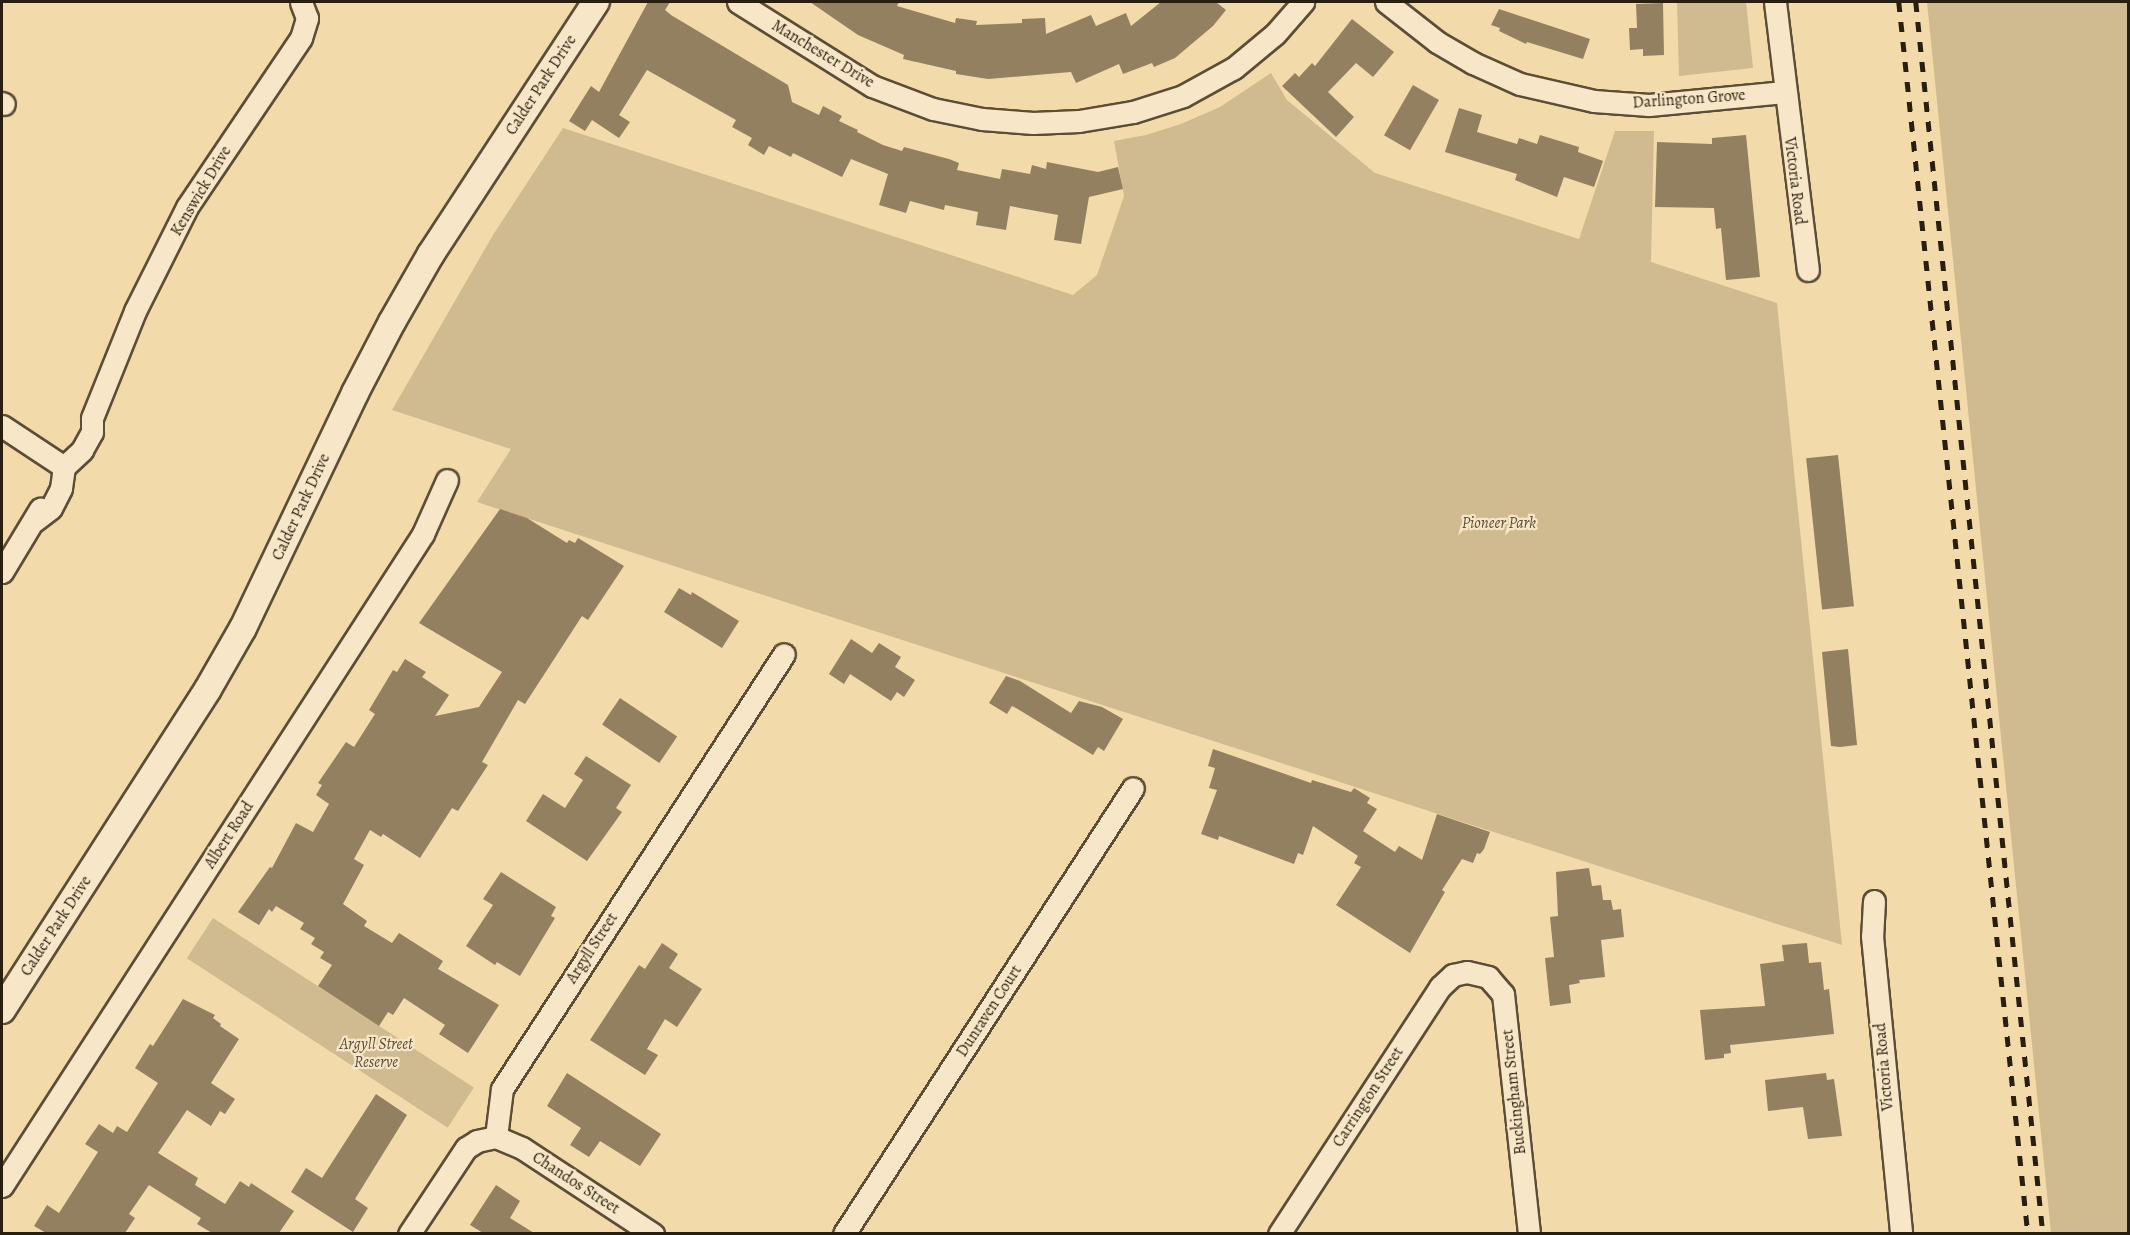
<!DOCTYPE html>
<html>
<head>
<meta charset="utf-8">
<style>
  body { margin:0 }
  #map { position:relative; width:2130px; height:1235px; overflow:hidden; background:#f2daaa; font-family:Alegreya,serif }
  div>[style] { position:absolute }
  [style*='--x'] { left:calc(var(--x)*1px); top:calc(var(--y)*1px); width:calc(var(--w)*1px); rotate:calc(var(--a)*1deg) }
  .green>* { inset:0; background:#d0ba90; transform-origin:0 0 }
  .building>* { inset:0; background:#928060; transform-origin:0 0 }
  .roads { filter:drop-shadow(2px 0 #5c4d36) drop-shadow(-2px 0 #5c4d36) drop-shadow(0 2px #5c4d36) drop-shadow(0 -2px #5c4d36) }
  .minor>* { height:21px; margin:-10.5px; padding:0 10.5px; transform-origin:10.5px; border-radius:10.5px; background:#f7e7c8 }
  .tertiary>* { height:26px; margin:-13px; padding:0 13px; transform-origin:13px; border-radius:13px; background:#f7e7c8 }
  .rail>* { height:4.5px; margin-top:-2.25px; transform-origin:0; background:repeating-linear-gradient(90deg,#2a1e0f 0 10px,transparent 0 20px) }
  span { translate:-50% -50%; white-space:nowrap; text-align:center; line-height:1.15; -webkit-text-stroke:4.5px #f7e7c8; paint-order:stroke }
  .street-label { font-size:16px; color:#2a1e0f }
  .park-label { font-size:16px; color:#5c4d36; font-style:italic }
  .frame { position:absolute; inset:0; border:3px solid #2a1e0f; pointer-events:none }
</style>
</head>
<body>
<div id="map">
  <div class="green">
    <i style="clip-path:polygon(1677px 2px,1746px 2px,1753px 68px,1679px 76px)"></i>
    <i style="clip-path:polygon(1927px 2px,2128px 2px,2128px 1233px,2051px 1233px)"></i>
    <i style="clip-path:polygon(1271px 73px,1287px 100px,1375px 173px,1579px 239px,1615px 131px,1654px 131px,1651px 262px,1777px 303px,1842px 945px,477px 502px,511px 449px,392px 410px,493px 235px,563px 128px,1073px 295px,1097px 275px,1124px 196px,1114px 141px,1146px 135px,1181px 124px,1220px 107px)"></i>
    <i style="left:213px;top:918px;width:311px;height:48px;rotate:33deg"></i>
  </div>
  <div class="building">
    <i style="clip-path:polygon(648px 2px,670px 2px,665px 10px,671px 15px,788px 85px,792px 102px,819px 115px,823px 106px,842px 116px,839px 121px,858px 130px,857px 132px,883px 145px,902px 151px,904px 147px,949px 159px,959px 163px,957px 170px,1000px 179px,1002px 169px,1030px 174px,1032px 165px,1046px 169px,1047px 162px,1098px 172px,1118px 167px,1123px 189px,1089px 197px,1081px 244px,1054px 240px,1058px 215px,1010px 206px,1006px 230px,976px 225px,978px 212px,945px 205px,944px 210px,910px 201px,906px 213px,879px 205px,888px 174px,851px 159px,842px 177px,793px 153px,791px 157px,769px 146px,764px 155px,748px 145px,752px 138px,732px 127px,736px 120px,647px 70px,619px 115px,630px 122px,619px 138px,592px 120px,585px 131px,569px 121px,591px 86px,599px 92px)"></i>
    <i style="clip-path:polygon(810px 2px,899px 2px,897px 6px,955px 23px,956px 18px,977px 21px,976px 25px,1022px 23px,1022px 19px,1045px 18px,1046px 34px,1091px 15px,1096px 26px,1126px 13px,1131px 26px,1161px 2px,1216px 2px,1226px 10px,1213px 26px,1175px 58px,1154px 67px,1152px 63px,1123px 74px,1119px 64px,1076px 83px,1071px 72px,988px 79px,956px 74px,956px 71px,903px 59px,904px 55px,858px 35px)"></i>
    <i style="clip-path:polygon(1663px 3px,1664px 55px,1643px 56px,1643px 49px,1630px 50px,1629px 28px,1637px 28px,1636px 4px)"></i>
    <i style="clip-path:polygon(1499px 9px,1590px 39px,1583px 59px,1527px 42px,1526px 44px,1499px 31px,1500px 28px,1491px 25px)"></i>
    <i style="clip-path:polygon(1352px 19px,1394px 52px,1373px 77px,1356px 63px,1328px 92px,1354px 117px,1336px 137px,1282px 86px,1295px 73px,1299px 77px,1312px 63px,1315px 66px)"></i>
    <i style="left:1413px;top:85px;width:30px;height:58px;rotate:30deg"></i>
    <i style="clip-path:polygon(1459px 108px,1482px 115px,1477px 132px,1517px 144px,1519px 138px,1537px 144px,1540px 135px,1579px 147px,1578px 152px,1603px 161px,1594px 187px,1564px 177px,1557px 197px,1515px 180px,1517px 174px,1445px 152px)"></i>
    <i style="clip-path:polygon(1746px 135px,1760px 277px,1726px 280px,1721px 228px,1716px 229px,1714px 208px,1655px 207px,1657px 142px,1712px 144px,1712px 138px)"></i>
    <i style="left:1838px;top:455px;width:152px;height:32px;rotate:84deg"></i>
    <i style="clip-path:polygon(500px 509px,527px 518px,567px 543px,569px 540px,575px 543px,578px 538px,624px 566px,588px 620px,582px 616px,525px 704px,518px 700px,482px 762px,488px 765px,458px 811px,452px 808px,420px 858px,383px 834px,381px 837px,370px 830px,354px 859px,364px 865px,343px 904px,367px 921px,364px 926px,392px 943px,399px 933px,443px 961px,438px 969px,499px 1005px,468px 1053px,439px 1034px,445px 1025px,404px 998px,393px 1015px,388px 1012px,379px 1026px,318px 986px,332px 965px,320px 958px,324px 952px,311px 944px,315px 938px,300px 929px,304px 923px,276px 906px,272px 912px,269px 909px,259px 925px,238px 912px,270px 867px,272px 868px,296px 823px,313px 832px,329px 804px,316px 795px,322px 785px,318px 783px,346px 742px,354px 747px,375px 714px,369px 710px,393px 670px,397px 672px,405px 659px,426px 672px,422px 677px,449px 695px,435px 716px,479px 707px,502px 672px,419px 623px)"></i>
    <i style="clip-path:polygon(679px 588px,691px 595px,692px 592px,739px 621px,722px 648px,664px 612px)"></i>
    <i style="clip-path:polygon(851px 639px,872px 653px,879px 643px,901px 657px,895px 667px,915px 680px,904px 697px,897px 692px,891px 701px,850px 674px,844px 684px,829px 674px)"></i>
    <i style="clip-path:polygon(1848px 649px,1857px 745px,1840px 747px,1831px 746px,1822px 652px)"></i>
    <i style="clip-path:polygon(1006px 676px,1020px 681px,1071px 713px,1079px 701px,1102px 707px,1123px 719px,1104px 751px,1098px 747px,1093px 755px,1016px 708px,1012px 706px,1007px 714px,989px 703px)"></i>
    <i style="left:620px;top:698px;width:69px;height:32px;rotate:34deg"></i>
    <i style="clip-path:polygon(1213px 749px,1311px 783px,1312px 780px,1351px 792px,1354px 788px,1370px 798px,1367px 803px,1377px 809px,1363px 831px,1395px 852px,1399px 846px,1422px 860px,1437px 814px,1490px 832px,1484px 849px,1480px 854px,1477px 853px,1473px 863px,1462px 859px,1442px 890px,1445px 892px,1410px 953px,1336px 905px,1361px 867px,1354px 863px,1358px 856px,1313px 826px,1303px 855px,1298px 853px,1294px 864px,1219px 836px,1218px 840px,1201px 834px,1217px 790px,1209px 788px,1215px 768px,1208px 766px)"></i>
    <i style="clip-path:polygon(586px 756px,631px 785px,616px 808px,622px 812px,587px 861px,526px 821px,543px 794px,565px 808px,583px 780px,574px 774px)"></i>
    <i style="clip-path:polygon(1589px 868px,1592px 886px,1601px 885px,1603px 900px,1611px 900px,1613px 910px,1621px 909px,1624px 937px,1601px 940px,1605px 977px,1579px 980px,1580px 983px,1569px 985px,1571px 1003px,1550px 1006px,1545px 958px,1554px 957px,1550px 917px,1558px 916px,1556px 872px)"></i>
    <i style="clip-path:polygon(501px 872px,556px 907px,551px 916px,555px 918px,520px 976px,497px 962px,495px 965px,466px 946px,493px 905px,483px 899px)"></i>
    <i style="clip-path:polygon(662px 943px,678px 954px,669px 968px,702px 989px,677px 1027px,665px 1019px,647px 1049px,658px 1055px,645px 1075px,590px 1040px,639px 965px,645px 969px)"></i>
    <i style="clip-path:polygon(1807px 943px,1809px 963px,1821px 962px,1824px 990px,1829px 989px,1834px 1034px,1730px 1045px,1731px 1053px,1724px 1054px,1724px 1058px,1705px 1060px,1700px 1010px,1765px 1006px,1760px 964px,1784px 961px,1782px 945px)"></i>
    <i style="clip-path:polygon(183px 999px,215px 1015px,213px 1018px,221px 1024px,220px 1026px,239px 1039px,211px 1083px,235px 1099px,225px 1114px,220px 1111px,211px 1126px,187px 1110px,158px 1153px,198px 1178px,195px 1185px,225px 1204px,240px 1181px,249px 1187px,251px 1183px,294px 1211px,279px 1233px,212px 1233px,197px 1224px,201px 1218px,149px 1185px,129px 1214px,135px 1218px,125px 1233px,46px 1233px,34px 1226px,47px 1205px,59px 1213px,98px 1152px,85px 1144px,99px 1124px,113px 1133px,117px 1126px,127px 1132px,158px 1083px,135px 1068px,150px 1044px,153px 1046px)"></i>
    <i style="clip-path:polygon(567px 1073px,661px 1134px,640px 1166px,600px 1141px,589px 1157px,570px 1145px,581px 1128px,547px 1106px)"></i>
    <i style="clip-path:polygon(1826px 1073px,1827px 1080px,1834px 1079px,1842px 1136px,1808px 1139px,1803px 1107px,1768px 1111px,1765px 1080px)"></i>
    <i style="clip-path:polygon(376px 1094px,407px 1115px,355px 1199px,368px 1208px,353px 1232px,291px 1192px,306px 1168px,322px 1178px)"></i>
    <i style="clip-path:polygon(496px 1185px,520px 1201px,510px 1218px,534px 1233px,483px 1233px,470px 1225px)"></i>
  </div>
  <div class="roads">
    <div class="minor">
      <i style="--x:738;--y:2;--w:158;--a:32.1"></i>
      <i style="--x:872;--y:86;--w:65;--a:20.7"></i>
      <i style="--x:933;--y:109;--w:50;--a:11.5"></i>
      <i style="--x:982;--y:119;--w:51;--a:4.5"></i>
      <i style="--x:1033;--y:123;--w:46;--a:-2.5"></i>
      <i style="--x:1079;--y:121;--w:55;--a:-9.5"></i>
      <i style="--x:1133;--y:112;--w:52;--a:-17.7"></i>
      <i style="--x:1183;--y:96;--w:58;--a:-28.8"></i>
      <i style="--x:1234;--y:68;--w:53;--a:-39.7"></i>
      <i style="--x:1275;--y:34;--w:43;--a:-48.8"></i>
      <i style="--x:1386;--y:2;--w:65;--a:38.1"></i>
      <i style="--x:1437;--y:42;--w:42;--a:30.3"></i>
      <i style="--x:1473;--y:63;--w:51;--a:24.1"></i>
      <i style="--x:1520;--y:84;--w:76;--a:12.9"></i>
      <i style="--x:1594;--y:101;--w:55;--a:4.2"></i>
      <i style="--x:1649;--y:105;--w:136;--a:-5.5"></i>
      <i style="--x:1775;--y:2;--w:270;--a:83"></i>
      <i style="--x:2;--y:103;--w:2;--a:27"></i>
      <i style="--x:2;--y:426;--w:74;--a:33.5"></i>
      <i style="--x:34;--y:521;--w:21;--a:-37"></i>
      <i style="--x:51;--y:508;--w:22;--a:-63"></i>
      <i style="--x:61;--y:488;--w:21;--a:-82"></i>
      <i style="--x:64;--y:467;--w:25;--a:-43"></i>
      <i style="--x:82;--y:450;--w:21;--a:-61"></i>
      <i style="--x:92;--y:432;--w:14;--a:-90"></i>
      <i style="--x:92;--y:418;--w:115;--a:-68.1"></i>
      <i style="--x:135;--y:311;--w:116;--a:-63.4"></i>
      <i style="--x:187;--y:207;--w:204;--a:-56"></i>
      <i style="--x:301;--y:38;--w:21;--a:-73"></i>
      <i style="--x:307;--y:18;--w:17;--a:-111"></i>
      <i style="--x:2;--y:572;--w:74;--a:-58.9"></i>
      <i style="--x:1874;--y:901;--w:35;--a:93"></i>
      <i style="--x:1872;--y:936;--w:299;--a:84.4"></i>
      <i style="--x:496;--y:1137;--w:48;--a:-82.9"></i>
      <i style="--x:502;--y:1089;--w:518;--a:-57.05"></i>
      <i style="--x:2;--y:1186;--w:776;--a:-57.15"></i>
      <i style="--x:423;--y:534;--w:59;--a:-66"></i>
      <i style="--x:409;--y:1234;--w:103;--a:-56.5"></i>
      <i style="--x:466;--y:1148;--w:13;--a:-32"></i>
      <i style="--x:477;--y:1141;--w:19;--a:-12"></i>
      <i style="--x:496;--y:1137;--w:28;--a:23"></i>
      <i style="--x:522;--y:1148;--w:157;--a:33.3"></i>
      <i style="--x:844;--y:1234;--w:531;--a:-57.06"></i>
      <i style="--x:1279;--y:1234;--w:295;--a:-56.9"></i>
      <i style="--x:1440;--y:987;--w:18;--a:-43"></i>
      <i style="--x:1453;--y:975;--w:14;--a:-12"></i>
      <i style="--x:1467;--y:972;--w:22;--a:13"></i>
      <i style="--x:1488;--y:977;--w:23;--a:49"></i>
      <i style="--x:1503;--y:994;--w:241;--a:83.8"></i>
    </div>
    <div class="tertiary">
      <i style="--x:2;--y:1010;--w:381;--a:-57.3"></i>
      <i style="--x:208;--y:689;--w:70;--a:-60.2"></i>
      <i style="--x:243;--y:628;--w:260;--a:-64.5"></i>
      <i style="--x:355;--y:393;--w:80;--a:-62.5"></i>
      <i style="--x:392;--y:322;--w:78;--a:-60.2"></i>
      <i style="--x:431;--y:254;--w:301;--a:-56.8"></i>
    </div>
  </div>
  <div class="rail">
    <i style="--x:1899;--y:2;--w:1239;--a:84.02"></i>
    <i style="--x:1916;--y:2;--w:1239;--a:84.11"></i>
  </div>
  <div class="street-label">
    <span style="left:823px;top:54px;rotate:31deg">Manchester Drive</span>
    <span style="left:541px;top:85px;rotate:-57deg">Calder Park Drive</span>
    <span style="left:1689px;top:99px;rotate:-4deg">Darlington Grove</span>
    <span style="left:1795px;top:181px;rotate:83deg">Victoria Road</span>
    <span style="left:201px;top:191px;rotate:-59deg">Kenswick Drive</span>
    <span style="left:301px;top:507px;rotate:-65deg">Calder Park Drive</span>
    <span style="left:229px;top:835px;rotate:-57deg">Albert Road</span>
    <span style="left:56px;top:926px;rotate:-57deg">Calder Park Drive</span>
    <span style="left:592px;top:948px;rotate:-57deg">Argyll Street</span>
    <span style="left:989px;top:1011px;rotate:-57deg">Dunraven Court</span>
    <span style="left:1884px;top:1067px;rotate:-95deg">Victoria Road</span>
    <span style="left:1514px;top:1092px;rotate:-96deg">Buckingham Street</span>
    <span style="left:1368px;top:1097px;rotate:-57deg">Carrington Street</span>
    <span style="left:576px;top:1183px;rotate:33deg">Chandos Street</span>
  </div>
  <div class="park-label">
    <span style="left:1499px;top:523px">Pioneer Park</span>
    <span style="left:376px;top:1053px">Argyll Street<br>Reserve</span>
  </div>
  <div class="frame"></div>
</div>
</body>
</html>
